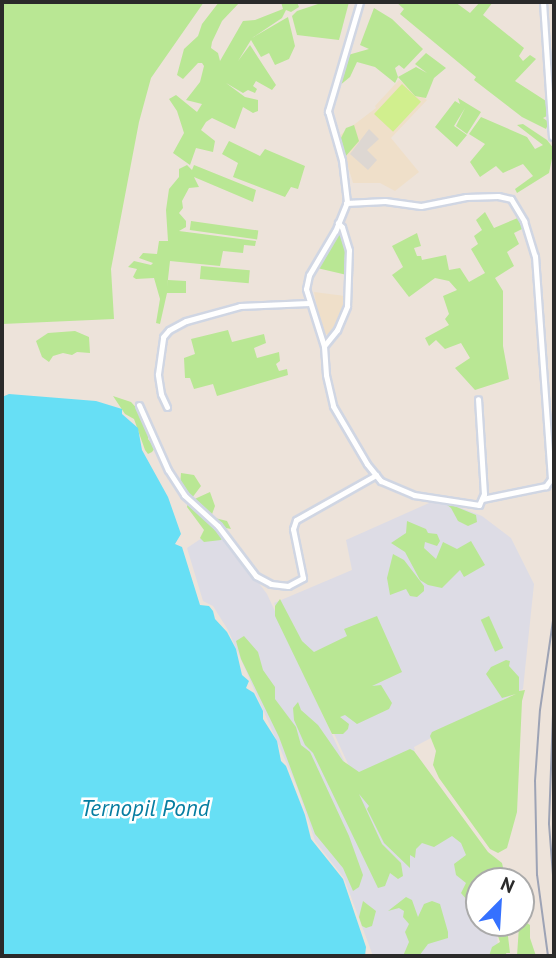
<!DOCTYPE html>
<html>
<head>
<meta charset="utf-8">
<style>
  body { margin:0 }
  #map { position:relative; width:556px; height:958px; overflow:hidden; background:#ede3da; font-family:"PT Sans",sans-serif }
  div>[style] { position:absolute }
  [style*='--x'] { left:calc(var(--x)*1px); top:calc(var(--y)*1px); width:calc(var(--w)*1px); rotate:calc(var(--a)*1deg) }
  .industrial>* { inset:0; background:#dddce5 }
  .education>* { inset:0; background:#efdfc9 }
  .green>* { inset:0; background:#b9e794; transform-origin:0 0 }
  .pitch>* { inset:0; background:#d1ef8e; transform-origin:0 0 }
  .plaza>* { inset:0; background:#ddd7d2 }
  .water>* { inset:0; background:#67dff5 }
  .roads { filter:drop-shadow(2px 0 #d0d6e3) drop-shadow(-2px 0 #d0d6e3) drop-shadow(0 2px #d0d6e3) drop-shadow(0 -2px #d0d6e3) }
  .street>* { height:5px; margin:-2.5px; padding:0 2.5px; transform-origin:2.5px; border-radius:2.5px; background:#fff }
  .rail>* { height:2px; margin:-1px; padding:0 1px; transform-origin:1px; border-radius:1px; background:#9da3b5 }
  span { translate:-50% -50%; white-space:nowrap; text-align:center; line-height:1.15; -webkit-text-stroke:5px #fff; paint-order:stroke }
  .water-label { font-size:23px; color:#067da1; font-style:italic }
  .frame { position:absolute; inset:0; border:4px solid #2a2a2a; pointer-events:none }
  .north { position:absolute; left:465px; top:867px; width:70px; height:70px; box-sizing:border-box; background:#fff; border:2px solid #aaa; border-radius:50%; rotate:24deg; font-size:19px; font-weight:700; line-height:28px; text-align:center; color:#2a2a2a }
  .north::after { content:''; display:block; margin:auto; width:24px; height:32px; background:#3571ff; clip-path:polygon(50% 0,100% 100%,50% 72%,0 100%) }
</style>
</head>
<body>
<div id="map">
  <div class="industrial">
    <i style="clip-path:polygon(438px 499px,482px 516px,511px 538px,534px 584px,523px 689px,414px 747px,415px 750px,354px 777px,274px 603px,352px 570px,346px 540px)"></i>
    <i style="clip-path:polygon(217px 528px,267px 594px,353px 780px,408px 757px,473px 851px,479px 881px,479px 923px,497px 923px,498px 956px,373px 956px,344px 878px,315px 841px,297px 787px,228px 630px,213px 606px,203px 601px,187px 548px)"></i>
  </div>
  <div class="education">
    <i style="clip-path:polygon(399px 80px,427px 100px,391px 138px,419px 172px,395px 191px,380px 183px,353px 183px,339px 136px,376px 108px,375px 106px)"></i>
    <i style="clip-path:polygon(314px 292px,345px 296px,344px 309px,329px 335px,324px 334px,320px 324px)"></i>
  </div>
  <div class="green">
    <i style="clip-path:polygon(2px 2px,204px 2px,151px 78px,139px 122px,111px 269px,114px 319px,2px 324px)"></i>
    <i style="clip-path:polygon(219px 2px,240px 2px,222px 21px,212px 42px,211px 48px,218px 53px,220px 61px,243px 21px,255px 20px,283px 9px,281px 2px,297px 2px,299px 7px,291px 12px,286px 10px,282px 18px,252px 38px,288px 17px,295px 46px,289px 59px,275px 65px,269px 53px,261px 57px,251px 40px,238px 61px,250px 45px,276px 85px,272px 90px,256px 81px,253px 86px,257px 89px,255px 93px,248px 90px,243px 93px,226px 83px,245px 97px,258px 100px,258px 111px,253px 113px,243px 107px,235px 129px,212px 118px,206px 122px,201px 130px,215px 141px,213px 152px,196px 148px,190px 165px,173px 153px,184px 133px,177px 111px,169px 99px,176px 95px,197px 112px,202px 104px,186px 100px,200px 82px,204px 66px,202px 63px,198px 63px,183px 79px,177px 75px,184px 49px,198px 36px,202px 24px)"></i>
    <i style="clip-path:polygon(324px 2px,349px 2px,339px 40px,297px 35px,292px 16px,297px 11px)"></i>
    <i style="clip-path:polygon(396px 2px,455px 2px,470px 13px,480px 2px,493px 2px,483px 15px,524px 48px,519px 56px,523px 61px,530px 55px,536px 59px,515px 81px,546px 101px,547px 116px,543px 118px,549px 122px,546px 129px,522px 117px,474px 80px,476px 77px,400px 14px,404px 9px)"></i>
    <i style="clip-path:polygon(374px 8px,392px 19px,423px 49px,404px 69px,399px 65px,395px 68px,398px 77px,395px 83px,375px 67px,357px 62px,350px 77px,339px 86px,335px 83px,348px 55px,369px 49px,360px 45px)"></i>
    <i style="clip-path:polygon(426px 53px,446px 68px,434px 78px,426px 98px,415px 96px,398px 77px,416px 67px,427px 73px,415px 64px)"></i>
    <i style="clip-path:polygon(458px 98px,481px 112px,467px 134px,456px 126px,465px 108px,454px 126px,467px 135px,457px 147px,435px 127px,455px 101px,460px 104px)"></i>
    <i style="clip-path:polygon(481px 117px,527px 137px,535px 149px,543px 145px,517px 125px,523px 124px,547px 140px,554px 149px,549px 173px,517px 193px,515px 189px,533px 176px,523px 164px,503px 173px,496px 166px,480px 177px,470px 162px,485px 144px,469px 134px)"></i>
    <i style="clip-path:polygon(354px 125px,359px 141px,345px 157px,339px 142px,346px 128px)"></i>
    <i style="clip-path:polygon(229px 141px,260px 156px,265px 149px,305px 166px,298px 189px,291px 187px,285px 197px,233px 177px,238px 163px,222px 154px)"></i>
    <i style="clip-path:polygon(187px 165px,192px 170px,194px 165px,256px 190px,253px 202px,194px 177px,199px 187px,189px 188px,182px 201px,183px 208px,179px 213px,186px 221px,186px 227px,179px 231px,256px 241px,255px 246px,244px 245px,243px 253px,223px 251px,220px 266px,170px 261px,167px 288px,168px 280px,186px 281px,186px 293px,167px 293px,160px 324px,156px 323px,160px 299px,154px 278px,136px 279px,133px 277px,137px 269px,128px 267px,134px 261px,151px 265px,153px 263px,139px 258px,143px 253px,157px 254px,159px 241px,168px 241px,166px 210px,169px 189px,179px 177px,179px 169px)"></i>
    <i style="clip-path:polygon(485px 212px,494px 228px,520px 217px,524px 228px,514px 233px,519px 244px,507px 252px,514px 266px,495px 278px,503px 291px,503px 346px,509px 379px,475px 390px,455px 368px,470px 358px,461px 343px,445px 349px,436px 340px,429px 346px,425px 338px,449px 325px,445px 319px,449px 314px,443px 296px,457px 290px,449px 281px,435px 278px,409px 297px,392px 275px,403px 267px,392px 246px,417px 233px,421px 246px,414px 248px,417px 256px,421px 256px,422px 260px,446px 255px,449px 270px,460px 268px,469px 282px,485px 273px,471px 249px,478px 244px,474px 236px,482px 230px,476px 220px)"></i>
    <i style="left:191px;top:221px;width:68px;height:9px;rotate:8deg"></i>
    <i style="clip-path:polygon(338px 234px,343px 234px,347px 252px,347px 275px,317px 268px)"></i>
    <i style="left:201px;top:266px;width:49px;height:13px;rotate:5deg"></i>
    <i style="clip-path:polygon(228px 330px,232px 342px,264px 334px,266px 343px,254px 348px,257px 358px,279px 352px,280px 361px,276px 364px,279px 371px,287px 369px,288px 375px,217px 396px,213px 384px,194px 389px,190px 378px,185px 378px,184px 358px,195px 354px,191px 339px)"></i>
    <i style="clip-path:polygon(75px 331px,89px 337px,90px 353px,77px 352px,72px 355px,63px 353px,53px 356px,49px 362px,42px 357px,36px 341px,48px 333px)"></i>
    <i style="clip-path:polygon(113px 396px,131px 402px,141px 413px,149px 430px,148px 439px,155px 448px,152px 452px,148px 454px,145px 450px,134px 419px,125px 414px)"></i>
    <i style="clip-path:polygon(181px 473px,194px 475px,201px 486px,192px 498px,180px 487px)"></i>
    <i style="clip-path:polygon(210px 492px,215px 506px,211px 517px,227px 521px,231px 529px,221px 527px,224px 536px,221px 540px,204px 542px,200px 538px,204px 530px,187px 507px,188px 502px)"></i>
    <i style="clip-path:polygon(442px 501px,476px 515px,477px 522px,468px 526px,458px 521px,451px 508px)"></i>
    <i style="clip-path:polygon(407px 521px,426px 529px,428px 533px,437px 534px,440px 541px,437px 546px,425px 542px,424px 548px,436px 559px,443px 542px,457px 549px,471px 541px,485px 565px,464px 577px,460px 570px,442px 588px,428px 585px,420px 580px,405px 552px,391px 543px,406px 533px)"></i>
    <i style="clip-path:polygon(393px 554px,404px 560px,424px 586px,424px 591px,417px 597px,410px 596px,406px 589px,390px 595px,387px 578px)"></i>
    <i style="clip-path:polygon(280px 599px,302px 641px,314px 652px,347px 636px,344px 629px,377px 616px,402px 672px,372px 686px,381px 685px,392px 703px,389px 709px,357px 724px,345px 715px,340px 717px,349px 724px,348px 729px,343px 734px,332px 734px,275px 616px,275px 606px)"></i>
    <i style="left:489px;top:616px;width:35px;height:9px;rotate:66deg"></i>
    <i style="clip-path:polygon(244px 636px,258px 652px,263px 670px,275px 687px,275px 699px,296px 727px,301px 745px,310px 752px,349px 836px,363px 875px,359px 887px,353px 891px,343px 868px,315px 834px,279px 737px,241px 659px,236px 641px)"></i>
    <i style="clip-path:polygon(506px 660px,510px 661px,509px 666px,519px 677px,519px 691px,525px 690px,522px 701px,517px 812px,507px 848px,498px 853px,490px 849px,439px 778px,433px 765px,436px 751px,430px 736px,432px 732px,516px 694px,502px 698px,486px 674px,491px 667px)"></i>
    <i style="clip-path:polygon(298px 702px,301px 710px,318px 725px,343px 761px,359px 772px,410px 749px,414px 751px,488px 852px,502px 863px,506px 881px,479px 881px,479px 901px,467px 900px,461px 893px,466px 883px,456px 875px,454px 864px,466px 855px,461px 843px,452px 836px,434px 847px,422px 843px,416px 849px,415px 858px,410px 855px,410px 868px,384px 843px,367px 809px,369px 806px,359px 794px,382px 844px,401px 863px,403px 876px,398px 879px,390px 873px,385px 886px,378px 888px,313px 753px,305px 745px,294px 720px,293px 708px)"></i>
    <i style="clip-path:polygon(406px 897px,412px 900px,418px 917px,424px 904px,432px 901px,440px 904px,448px 932px,448px 938px,428px 944px,419px 956px,403px 956px,409px 942px,405px 932px,409px 924px,403px 917px,404px 911px,399px 908px,388px 911px)"></i>
    <i style="clip-path:polygon(363px 901px,376px 911px,372px 926px,366px 928px,362px 926px,359px 917px)"></i>
    <i style="clip-path:polygon(524px 921px,530px 925px,530px 938px,536px 956px,517px 956px,519px 926px)"></i>
    <i style="clip-path:polygon(503px 925px,507px 928px,510px 953px,506px 953px,507px 956px,489px 956px,492px 947px,500px 942px,496px 930px)"></i>
  </div>
  <div class="pitch">
    <i style="left:402px;top:84px;width:26px;height:41px;rotate:43deg"></i>
  </div>
  <div class="plaza">
    <i style="clip-path:polygon(369px 129px,379px 139px,367px 150px,377px 160px,368px 170px,350px 154px)"></i>
  </div>
  <div class="water">
    <i style="clip-path:polygon(9px 394px,96px 401px,122px 409px,122px 414px,138px 428px,142px 450px,168px 497px,181px 534px,175px 544px,182px 547px,200px 605px,209px 606px,213px 611px,215px 619px,227px 632px,236px 649px,242px 675px,249px 681px,246px 688px,254px 693px,263px 711px,263px 719px,277px 741px,281px 761px,286px 766px,305px 815px,311px 839px,343px 879px,366px 947px,365px 956px,2px 956px,2px 397px)"></i>
  </div>
  <div class="roads">
    <div class="street">
      <i style="--x:360;--y:2;--w:114;--a:106.4"></i>
      <i style="--x:328;--y:111;--w:51;--a:74.1"></i>
      <i style="--x:342;--y:160;--w:42;--a:83.2"></i>
      <i style="--x:347;--y:202;--w:31;--a:112"></i>
      <i style="--x:335;--y:231;--w:51;--a:120.6"></i>
      <i style="--x:309;--y:275;--w:14;--a:102"></i>
      <i style="--x:306;--y:289;--w:60;--a:72.5"></i>
      <i style="--x:324;--y:346;--w:29;--a:86"></i>
      <i style="--x:326;--y:375;--w:32;--a:77"></i>
      <i style="--x:333;--y:406;--w:67;--a:59.6"></i>
      <i style="--x:367;--y:464;--w:22;--a:51"></i>
      <i style="--x:381;--y:481;--w:36;--a:23"></i>
      <i style="--x:414;--y:495;--w:66;--a:8.7"></i>
      <i style="--x:479;--y:505;--w:12;--a:-66"></i>
      <i style="--x:484;--y:494;--w:95;--a:-93.6"></i>
      <i style="--x:543;--y:2;--w:135;--a:86.2"></i>
      <i style="--x:346;--y:203;--w:39;--a:-3"></i>
      <i style="--x:385;--y:201;--w:36;--a:8"></i>
      <i style="--x:421;--y:206;--w:46;--a:-11.3"></i>
      <i style="--x:466;--y:197;--w:32;--a:-2"></i>
      <i style="--x:498;--y:196;--w:13;--a:13"></i>
      <i style="--x:511;--y:199;--w:26;--a:59"></i>
      <i style="--x:524;--y:221;--w:37;--a:73"></i>
      <i style="--x:535;--y:256;--w:224;--a:85.9"></i>
      <i style="--x:551;--y:479;--w:9;--a:126"></i>
      <i style="--x:546;--y:486;--w:65;--a:168.5"></i>
      <i style="--x:324;--y:346;--w:21;--a:-51"></i>
      <i style="--x:337;--y:330;--w:26;--a:-67"></i>
      <i style="--x:347;--y:306;--w:56;--a:-88"></i>
      <i style="--x:349;--y:250;--w:24;--a:-107"></i>
      <i style="--x:342;--y:227;--w:6;--a:-135"></i>
      <i style="--x:139;--y:405;--w:71;--a:66"></i>
      <i style="--x:168;--y:470;--w:30;--a:57"></i>
      <i style="--x:184;--y:495;--w:46;--a:42.4"></i>
      <i style="--x:218;--y:526;--w:63;--a:52.8"></i>
      <i style="--x:256;--y:576;--w:17;--a:28"></i>
      <i style="--x:271;--y:584;--w:17;--a:7"></i>
      <i style="--x:288;--y:586;--w:17;--a:-28"></i>
      <i style="--x:303;--y:578;--w:50;--a:-101.5"></i>
      <i style="--x:293;--y:529;--w:9;--a:-72"></i>
      <i style="--x:296;--y:520;--w:92;--a:-29.4"></i>
      <i style="--x:167;--y:407;--w:14;--a:-115"></i>
      <i style="--x:161;--y:394;--w:20;--a:-99"></i>
      <i style="--x:158;--y:374;--w:37;--a:-82"></i>
      <i style="--x:163;--y:337;--w:9;--a:-49"></i>
      <i style="--x:169;--y:330;--w:19;--a:-28"></i>
      <i style="--x:186;--y:321;--w:56;--a:-15.5"></i>
      <i style="--x:240;--y:306;--w:69;--a:-2.5"></i>
    </div>
  </div>
  <div class="rail">
    <i style="--x:554;--y:687;--w:137;--a:92.1"></i>
    <i style="--x:549;--y:824;--w:63;--a:85.5"></i>
    <i style="--x:548;--y:956;--w:82;--a:-97.7"></i>
    <i style="--x:537;--y:875;--w:94;--a:-91.2"></i>
    <i style="--x:535;--y:781;--w:71;--a:-86"></i>
    <i style="--x:540;--y:710;--w:97;--a:-81.7"></i>
  </div>
  <div class="water-label">
    <span style="left:145px;top:808px">Ternopil Pond</span>
  </div>
  <div class="frame"></div>
  <div class="north">N</div>
</div>
</body>
</html>
